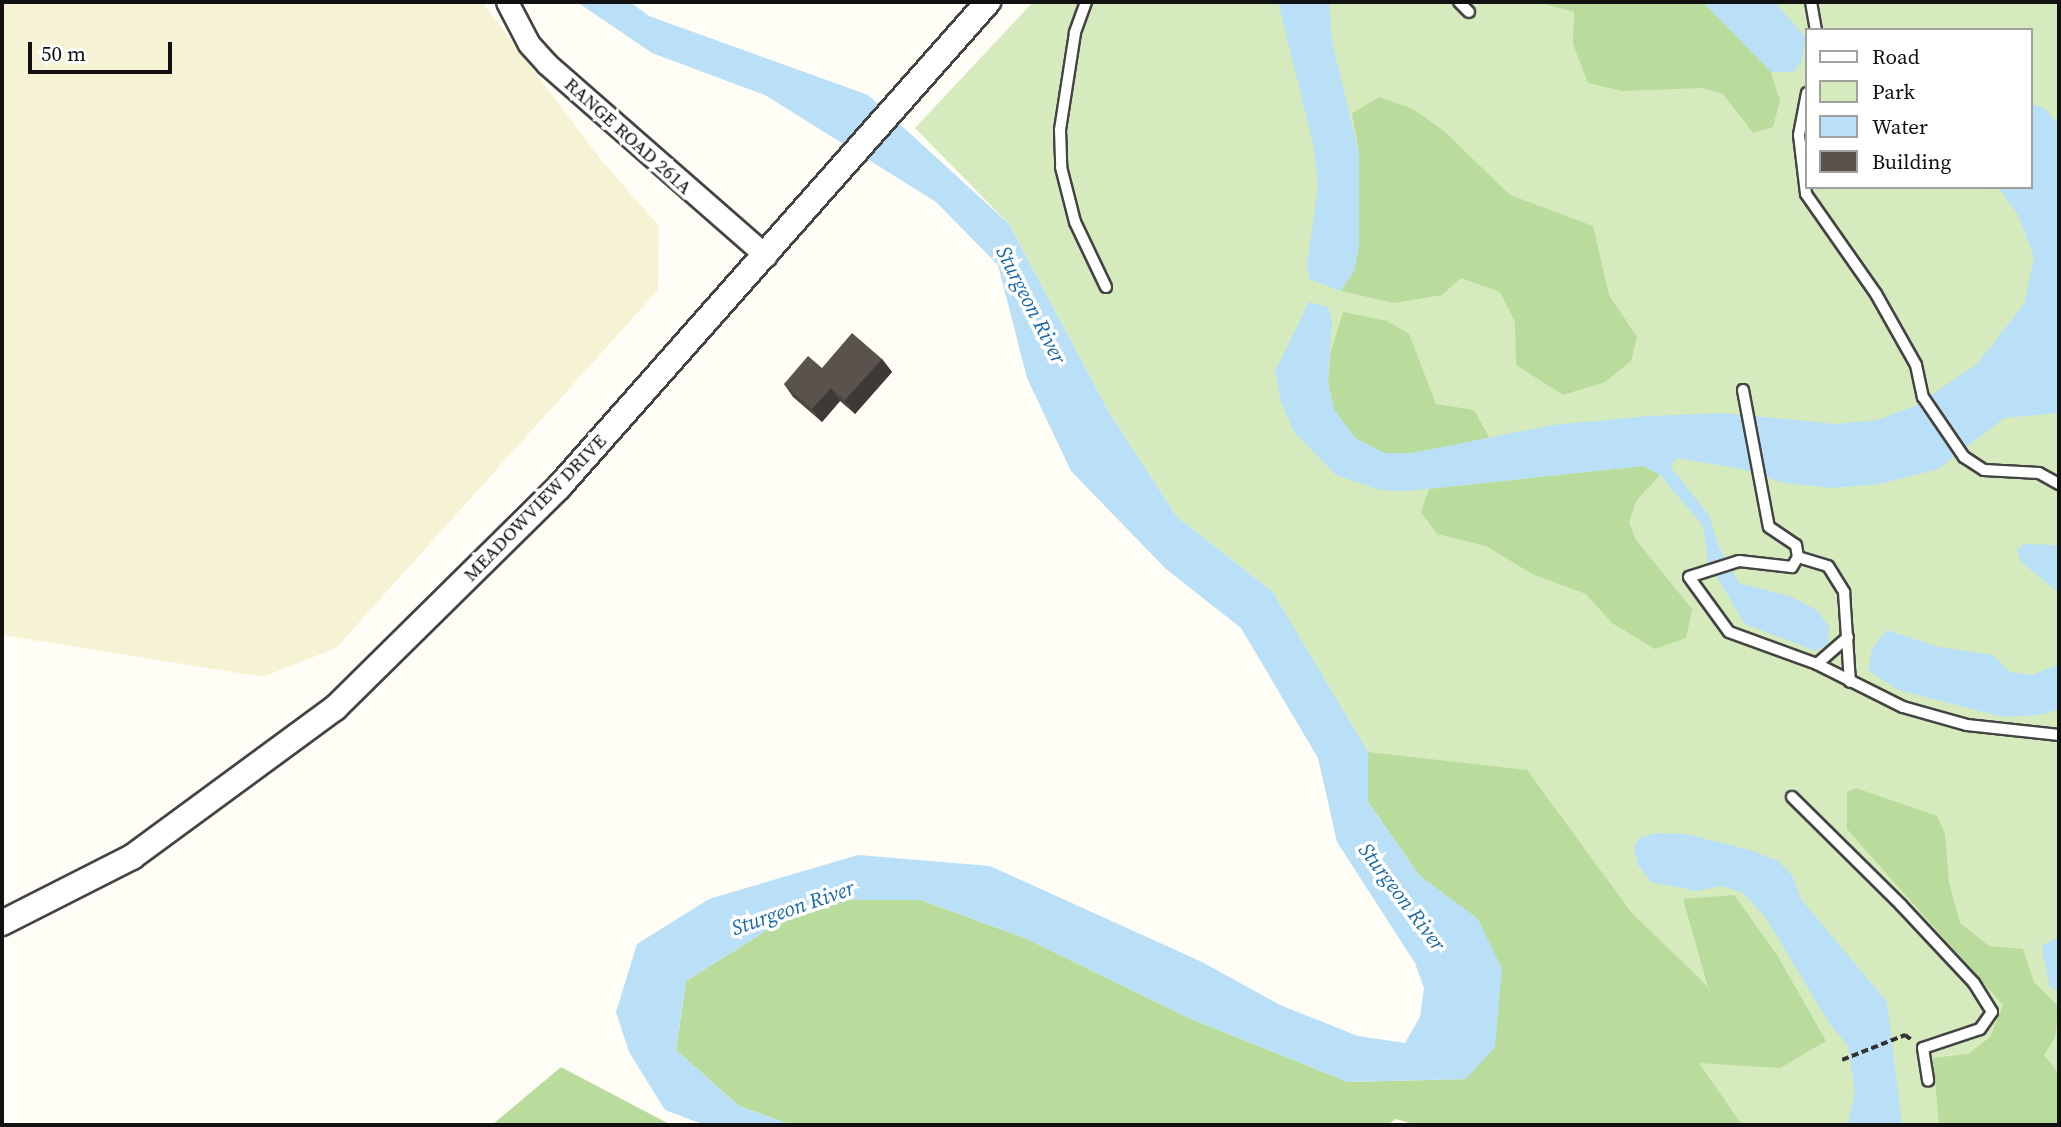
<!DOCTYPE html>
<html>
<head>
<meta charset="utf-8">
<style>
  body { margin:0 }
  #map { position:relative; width:2061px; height:1127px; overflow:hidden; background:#fffdf5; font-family:"Source Serif 4",serif }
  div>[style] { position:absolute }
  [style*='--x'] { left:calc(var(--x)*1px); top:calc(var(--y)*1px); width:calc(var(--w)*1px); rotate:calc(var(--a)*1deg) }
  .farmland>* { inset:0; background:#f6f3d4 }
  .green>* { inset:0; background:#d5ebbd }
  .forest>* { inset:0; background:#b9dc9c }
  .water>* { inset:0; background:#b9e0f7 }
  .path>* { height:3.5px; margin-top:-1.75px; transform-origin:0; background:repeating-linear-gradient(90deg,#333 0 7px,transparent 0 10.5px) }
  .roads { filter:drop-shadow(2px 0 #444) drop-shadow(-2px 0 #444) drop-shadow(0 2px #444) drop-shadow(0 -2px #444) }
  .service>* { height:10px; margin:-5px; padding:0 5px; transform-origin:5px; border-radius:5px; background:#fff }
  .minor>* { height:21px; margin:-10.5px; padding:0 10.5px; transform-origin:10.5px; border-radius:10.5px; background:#fff }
  .tertiary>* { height:24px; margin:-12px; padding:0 12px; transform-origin:12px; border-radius:12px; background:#fff }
  .wall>* { inset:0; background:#4d4742 }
  .shaded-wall>* { inset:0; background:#3f3936 }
  .building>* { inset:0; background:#5a524d }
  span { translate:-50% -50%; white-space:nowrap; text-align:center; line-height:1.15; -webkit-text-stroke:7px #fff; paint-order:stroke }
  .street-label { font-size:19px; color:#111 }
  .water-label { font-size:21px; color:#1768a6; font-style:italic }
  .frame { position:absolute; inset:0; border:4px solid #111; pointer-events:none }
  .legend { position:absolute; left:1805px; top:28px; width:228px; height:161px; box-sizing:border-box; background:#fff; border:2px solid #a0a0a0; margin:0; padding:9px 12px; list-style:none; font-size:21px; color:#111 }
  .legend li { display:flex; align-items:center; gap:14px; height:35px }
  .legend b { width:35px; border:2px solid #a0a0a0 }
  .scale { position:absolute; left:28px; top:42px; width:144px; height:32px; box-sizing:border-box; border:4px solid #111; border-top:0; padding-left:9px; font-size:21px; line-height:24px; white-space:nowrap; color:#111; -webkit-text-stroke:5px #fff; paint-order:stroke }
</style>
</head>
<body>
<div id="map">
  <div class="farmland">
    <i style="clip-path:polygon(2px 2px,482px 2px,602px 161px,659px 226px,658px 290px,336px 648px,263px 677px,2px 635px)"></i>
  </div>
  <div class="green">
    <i style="clip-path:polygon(evenodd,1033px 2px,2059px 2px,2059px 1125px,1504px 1125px,1419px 875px,1272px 591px,1177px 517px,1110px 414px,1009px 224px,915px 128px,1033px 2px,1807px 30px,2031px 30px,2031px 187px,1807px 187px,1807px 30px)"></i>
  </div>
  <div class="forest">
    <i style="clip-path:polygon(1538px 2px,1703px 2px,1771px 72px,1780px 101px,1773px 127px,1753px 133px,1723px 94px,1702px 88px,1622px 91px,1588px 83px,1573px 44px,1574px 12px)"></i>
    <i style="clip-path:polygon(1380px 97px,1413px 109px,1445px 132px,1510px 195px,1593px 226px,1609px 295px,1637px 337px,1631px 361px,1605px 382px,1563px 395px,1516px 365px,1515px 322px,1500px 292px,1461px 278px,1442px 295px,1394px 303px,1341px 291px,1354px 271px,1359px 246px,1359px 153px,1352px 113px)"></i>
    <i style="clip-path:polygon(1343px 312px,1387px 321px,1409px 334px,1436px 404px,1474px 410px,1490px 439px,1412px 453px,1384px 453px,1355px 438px,1334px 410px,1328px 381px,1331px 351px)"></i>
    <i style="clip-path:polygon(1643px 466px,1660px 475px,1636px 501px,1629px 523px,1636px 540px,1692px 609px,1686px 638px,1655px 649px,1612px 623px,1586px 594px,1532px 574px,1486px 546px,1437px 534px,1421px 512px,1429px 489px)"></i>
    <i style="clip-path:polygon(1368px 752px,1527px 770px,1631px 912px,1708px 987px,1683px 899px,1734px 895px,1777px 955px,1826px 1041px,1780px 1068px,1699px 1063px,1742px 1125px,1416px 1125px,1396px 1119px,1387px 1125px,792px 1125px,739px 1106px,676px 1050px,686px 981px,775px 925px,846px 900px,921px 900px,1025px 938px,1189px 1018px,1348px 1082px,1466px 1079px,1478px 919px,1419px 875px,1368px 802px)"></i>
    <i style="clip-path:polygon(1856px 788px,1937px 816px,1945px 834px,1949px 883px,1960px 923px,1989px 946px,2023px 949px,2034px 982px,2059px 1007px,2055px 1038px,2044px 1055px,2059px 1074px,2059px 1125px,1939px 1125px,1933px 1058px,1968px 1054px,1990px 1037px,2003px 1005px,1847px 829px,1847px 792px)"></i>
    <i style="clip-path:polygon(561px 1067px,671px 1125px,492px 1125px)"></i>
  </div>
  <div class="water">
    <i style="clip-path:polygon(577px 2px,630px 2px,649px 16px,868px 95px,1009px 224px,1110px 414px,1177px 517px,1272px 591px,1368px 752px,1368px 802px,1419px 875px,1478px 919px,1502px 969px,1495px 1047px,1466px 1079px,1348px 1082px,1189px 1018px,1025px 938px,921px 900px,846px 900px,775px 925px,686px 981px,676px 1050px,739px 1106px,792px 1125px,705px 1125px,665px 1110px,629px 1052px,616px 1012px,637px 944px,709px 899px,858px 855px,990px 866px,1202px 962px,1280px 1005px,1358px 1036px,1405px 1043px,1420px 1017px,1424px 988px,1415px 963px,1337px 842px,1318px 758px,1241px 628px,1166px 569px,1071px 471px,1027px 378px,998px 265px,936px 202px,765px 95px,652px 53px)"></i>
    <i style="clip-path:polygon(1278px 2px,1329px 2px,1332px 42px,1359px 153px,1359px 246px,1354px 271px,1341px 291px,1309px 279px,1307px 264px,1318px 186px,1314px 148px)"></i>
    <i style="clip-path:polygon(1703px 2px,1775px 2px,1805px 37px,1802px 61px,1794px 72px,1771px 72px)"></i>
    <i style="clip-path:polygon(2031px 104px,2044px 108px,2059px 125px,2059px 413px,2004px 418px,1938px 469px,1880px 484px,1833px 488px,1784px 483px,1742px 469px,1677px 458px,1671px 467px,1709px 515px,1718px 545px,1739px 583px,1792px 597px,1817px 610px,1829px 627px,1828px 644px,1815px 651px,1745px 624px,1708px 562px,1703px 526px,1660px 475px,1643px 466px,1407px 491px,1380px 490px,1336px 475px,1294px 432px,1281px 402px,1275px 371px,1309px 302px,1328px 307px,1332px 321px,1328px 381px,1334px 409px,1355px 438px,1384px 453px,1412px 453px,1553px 425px,1649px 416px,1725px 413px,1836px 424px,1877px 420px,1915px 406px,1977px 364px,2024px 304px,2034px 257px,2018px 215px,1998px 187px,2031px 187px)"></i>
    <i style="clip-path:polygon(2024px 544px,2059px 545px,2059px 593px,2021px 562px,2017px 550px)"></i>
    <i style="clip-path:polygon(1887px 630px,1939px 647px,1993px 655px,2009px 672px,2032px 675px,2059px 664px,2059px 709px,2040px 715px,2003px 717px,1898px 690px,1868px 670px,1872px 649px)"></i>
    <i style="clip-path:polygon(1656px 833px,1686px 834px,1750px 850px,1778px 861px,1792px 875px,1801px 899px,1887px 1002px,1902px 1125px,1848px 1125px,1855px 1091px,1848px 1046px,1829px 1023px,1766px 918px,1743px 893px,1722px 886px,1697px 891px,1651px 882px,1638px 865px,1634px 848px,1639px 838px)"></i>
    <i style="clip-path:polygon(2059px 937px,2059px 992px,2050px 987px,2042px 951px,2043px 945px)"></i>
  </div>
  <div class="path">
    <i style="--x:1842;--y:1060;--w:68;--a:-21.6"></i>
    <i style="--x:1905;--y:1035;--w:10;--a:37"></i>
  </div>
  <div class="roads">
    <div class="service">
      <i style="--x:1086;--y:2;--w:33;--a:110"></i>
      <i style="--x:1075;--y:33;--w:98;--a:98.8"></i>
      <i style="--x:1060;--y:130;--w:37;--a:88"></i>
      <i style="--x:1061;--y:167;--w:57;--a:75.7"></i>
      <i style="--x:1075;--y:222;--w:72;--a:64.5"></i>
      <i style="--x:1459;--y:2;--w:14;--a:45"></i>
      <i style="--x:1811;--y:2;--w:28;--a:80"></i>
      <i style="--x:1807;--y:93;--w:43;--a:100.8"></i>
      <i style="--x:1799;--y:135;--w:59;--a:83.2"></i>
      <i style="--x:1806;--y:194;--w:122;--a:55"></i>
      <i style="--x:1876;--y:294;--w:81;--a:60.6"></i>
      <i style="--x:1916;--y:365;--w:33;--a:78"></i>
      <i style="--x:1923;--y:397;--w:73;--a:55.7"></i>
      <i style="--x:1964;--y:457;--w:24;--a:33"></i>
      <i style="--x:1984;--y:470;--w:55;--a:3.1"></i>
      <i style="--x:2039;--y:473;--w:23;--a:29"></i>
      <i style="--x:1743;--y:390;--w:139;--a:79.3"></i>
      <i style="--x:1769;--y:527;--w:32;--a:34"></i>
      <i style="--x:1796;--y:545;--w:12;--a:81"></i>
      <i style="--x:1798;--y:557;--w:12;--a:121"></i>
      <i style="--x:1792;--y:567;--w:53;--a:-173.5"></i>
      <i style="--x:1739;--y:561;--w:52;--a:162.3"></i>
      <i style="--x:1689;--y:577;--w:68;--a:54"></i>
      <i style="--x:1729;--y:632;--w:94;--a:20"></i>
      <i style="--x:1817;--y:664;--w:96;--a:26.6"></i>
      <i style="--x:1903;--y:707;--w:66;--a:15.7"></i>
      <i style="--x:1967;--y:725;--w:93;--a:6.2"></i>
      <i style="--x:1798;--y:557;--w:31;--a:17"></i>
      <i style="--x:1828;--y:566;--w:31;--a:58"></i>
      <i style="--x:1844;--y:592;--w:90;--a:86.2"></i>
      <i style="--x:1817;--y:664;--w:41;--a:-41.1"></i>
      <i style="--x:1792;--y:797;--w:153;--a:44.7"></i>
      <i style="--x:1901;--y:905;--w:107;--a:46.9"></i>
      <i style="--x:1974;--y:983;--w:34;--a:58"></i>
      <i style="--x:1992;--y:1012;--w:21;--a:125"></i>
      <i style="--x:1980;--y:1029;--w:60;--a:161.6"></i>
      <i style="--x:1923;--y:1048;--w:33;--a:81"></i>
    </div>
    <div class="minor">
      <i style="--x:507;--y:2;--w:47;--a:62.4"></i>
      <i style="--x:529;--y:44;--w:27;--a:48"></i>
      <i style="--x:547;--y:64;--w:291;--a:41.2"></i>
    </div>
    <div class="tertiary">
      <i style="--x:2;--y:923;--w:146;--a:-26.9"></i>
      <i style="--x:132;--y:857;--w:252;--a:-36.3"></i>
      <i style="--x:335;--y:708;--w:315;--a:-44.6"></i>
      <i style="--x:559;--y:487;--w:648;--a:-48.51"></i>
    </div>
  </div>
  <div class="wall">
    <i style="clip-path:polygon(882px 359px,892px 372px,855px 414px,840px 401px,822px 422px,793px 397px,784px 384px,822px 368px)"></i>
  </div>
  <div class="shaded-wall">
    <i style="clip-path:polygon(882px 359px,892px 372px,855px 414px,845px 400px)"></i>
    <i style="clip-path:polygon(831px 388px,840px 401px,822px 422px,812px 409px)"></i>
  </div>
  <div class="building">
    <i style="clip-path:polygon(852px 333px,882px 359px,845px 400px,831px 388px,812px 409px,784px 384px,808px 356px,822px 368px)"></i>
  </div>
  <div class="street-label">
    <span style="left:628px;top:136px;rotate:42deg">RANGE ROAD 261A</span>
    <span style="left:535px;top:508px;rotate:-46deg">MEADOWVIEW DRIVE</span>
  </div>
  <div class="water-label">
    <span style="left:1031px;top:305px;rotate:63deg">Sturgeon River</span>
    <span style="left:1402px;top:897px;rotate:53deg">Sturgeon River</span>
    <span style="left:793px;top:908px;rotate:-19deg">Sturgeon River</span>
  </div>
  <div class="frame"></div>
  <ul class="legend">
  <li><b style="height:9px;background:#fff"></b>Road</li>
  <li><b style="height:19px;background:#d5ebbd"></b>Park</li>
  <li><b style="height:19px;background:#b9e0f7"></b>Water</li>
  <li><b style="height:19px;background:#5a524d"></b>Building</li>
  </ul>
  <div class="scale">50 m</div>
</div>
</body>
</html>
